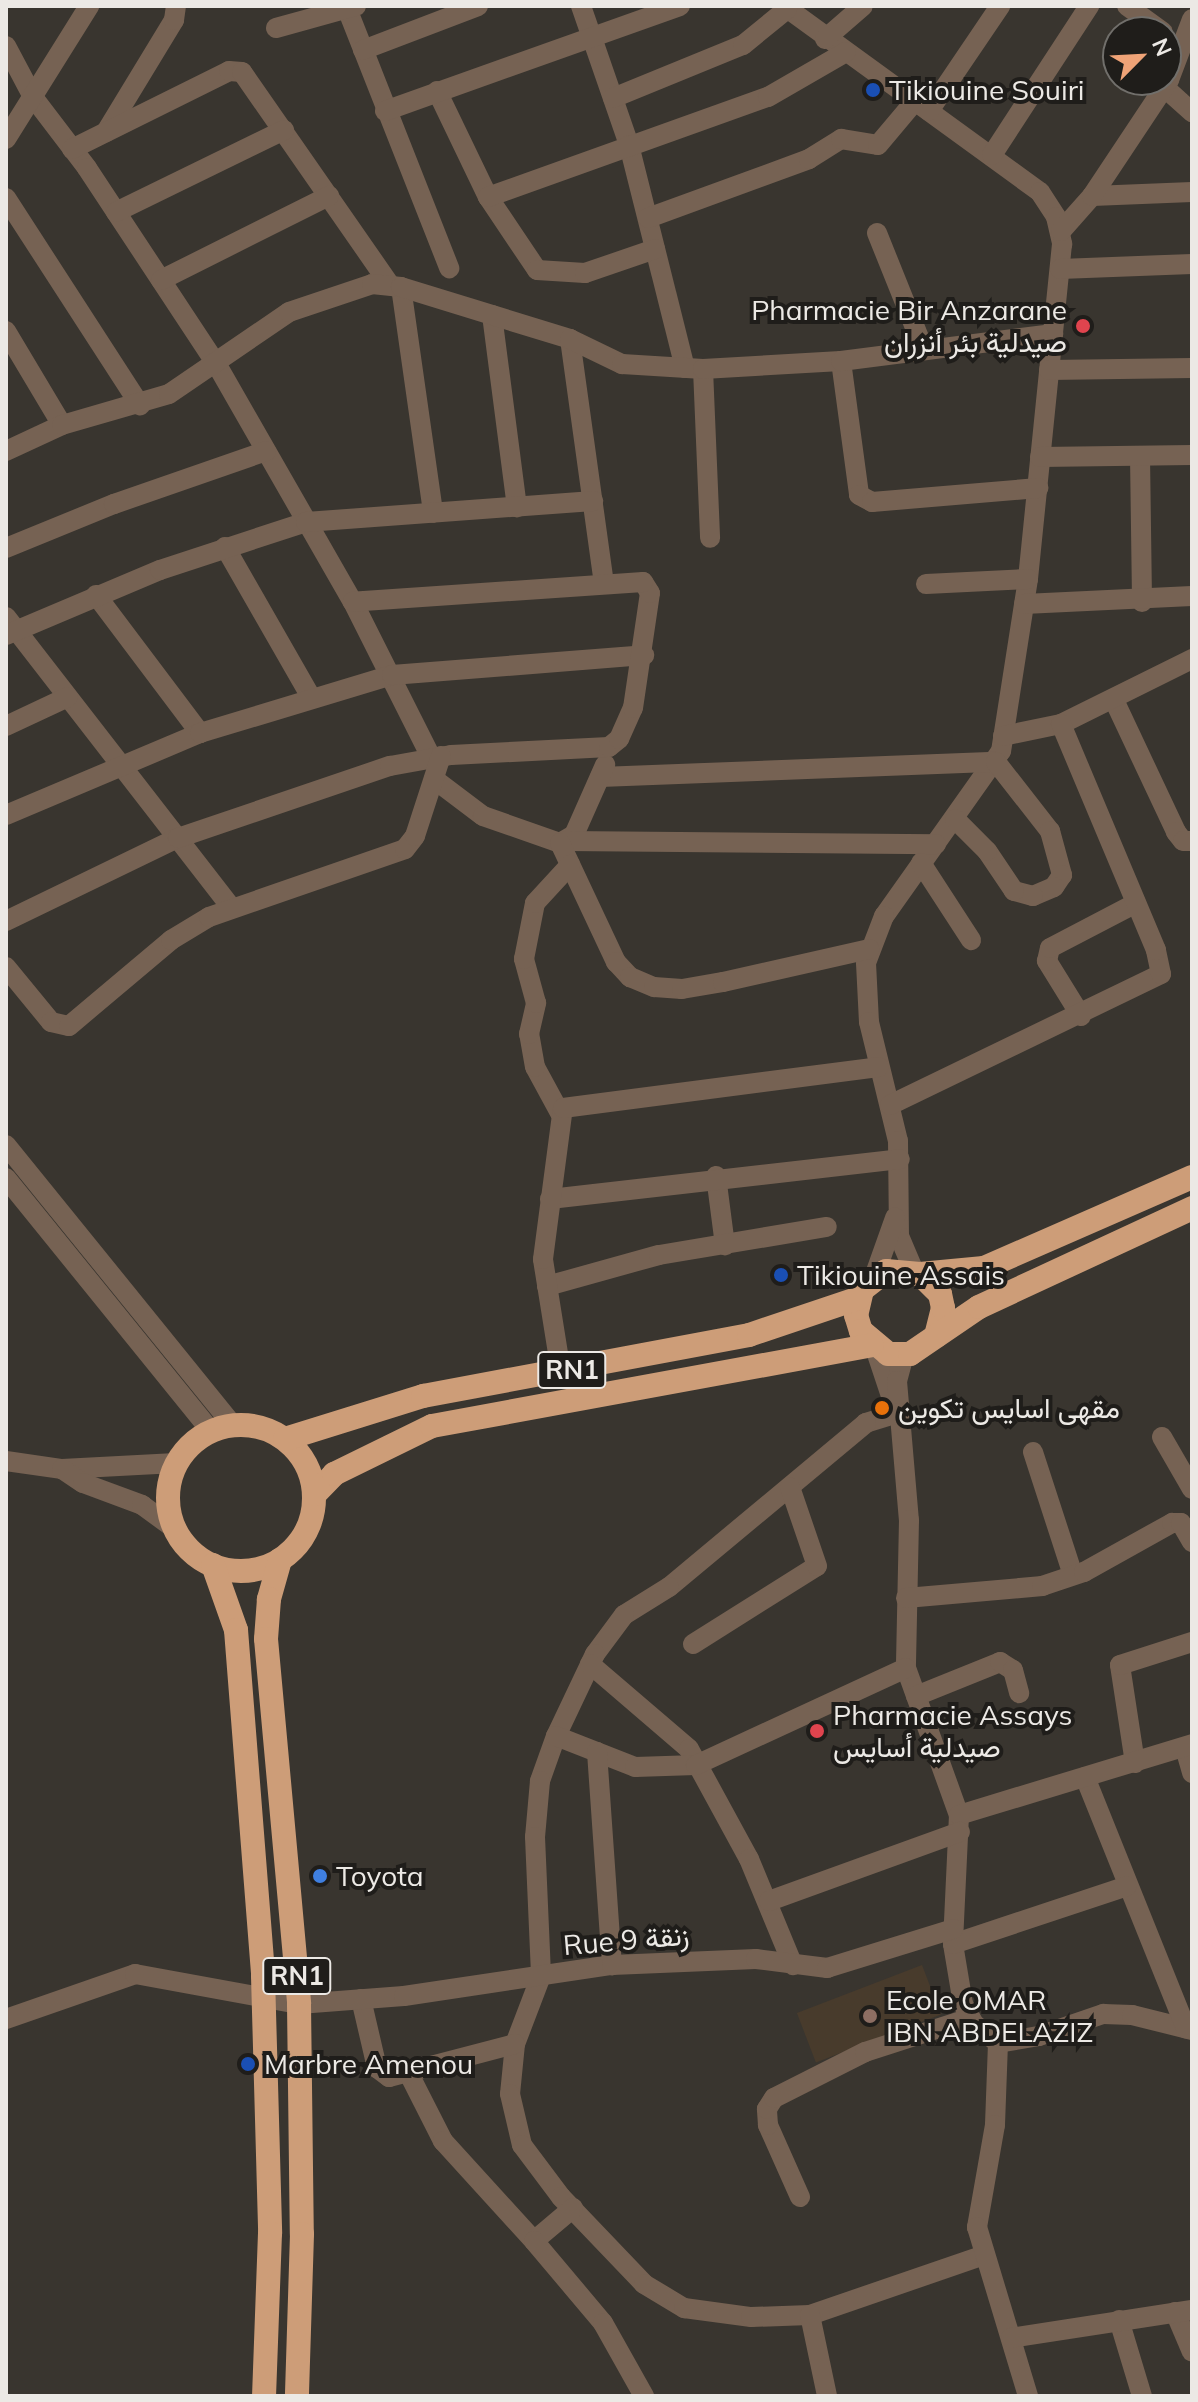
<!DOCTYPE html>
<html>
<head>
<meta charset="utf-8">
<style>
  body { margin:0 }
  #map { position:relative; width:1198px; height:2402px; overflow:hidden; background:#39352f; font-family:Mulish,Vazirmatn,sans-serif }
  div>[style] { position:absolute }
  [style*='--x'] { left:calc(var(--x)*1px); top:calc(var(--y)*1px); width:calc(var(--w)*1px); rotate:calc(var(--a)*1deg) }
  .education>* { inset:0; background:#483b2c; transform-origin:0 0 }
  .minor>* { height:20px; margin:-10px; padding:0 10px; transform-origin:10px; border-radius:10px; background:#766253 }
  .highway>* { height:24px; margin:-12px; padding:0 12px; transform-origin:12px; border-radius:12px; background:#cd9d78 }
  .highway>.ring { margin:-12px; padding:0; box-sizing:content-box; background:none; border:24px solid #cd9d78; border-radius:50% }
  .dots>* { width:22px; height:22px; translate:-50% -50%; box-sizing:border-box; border:4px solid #1f1d1a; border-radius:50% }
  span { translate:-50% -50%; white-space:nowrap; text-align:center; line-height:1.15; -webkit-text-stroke:8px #1f1d1a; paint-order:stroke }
  .shield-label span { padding:2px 6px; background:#1f1d1a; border:2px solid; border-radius:6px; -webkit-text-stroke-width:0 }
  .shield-label { font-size:26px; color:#ece9e5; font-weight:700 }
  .poi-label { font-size:28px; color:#ece9e5 }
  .left { translate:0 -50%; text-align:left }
  .right { translate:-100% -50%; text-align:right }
  .street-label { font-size:28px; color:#ece9e5 }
  .frame { position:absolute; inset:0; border:8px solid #ece9e5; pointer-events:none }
  .north { position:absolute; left:1102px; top:16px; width:80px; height:80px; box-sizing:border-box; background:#1f1d1a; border:2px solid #716f6b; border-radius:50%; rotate:66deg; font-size:22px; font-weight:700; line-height:32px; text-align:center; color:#ece9e5 }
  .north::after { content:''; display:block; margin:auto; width:28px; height:36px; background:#efa377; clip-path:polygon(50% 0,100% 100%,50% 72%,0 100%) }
</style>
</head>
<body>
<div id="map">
  <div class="education">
    <i style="left:922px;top:1965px;width:53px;height:134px;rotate:69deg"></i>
  </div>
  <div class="minor">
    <i style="--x:346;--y:6;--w:282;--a:68.5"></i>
    <i style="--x:581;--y:6;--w:147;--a:70.9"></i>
    <i style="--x:629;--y:145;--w:230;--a:75.9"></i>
    <i style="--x:784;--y:6;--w:316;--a:36"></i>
    <i style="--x:1040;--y:192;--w:30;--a:57"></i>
    <i style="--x:1056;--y:217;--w:28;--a:77"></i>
    <i style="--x:1062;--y:244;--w:337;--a:95.8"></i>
    <i style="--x:1028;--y:579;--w:174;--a:98.9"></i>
    <i style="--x:1001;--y:751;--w:202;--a:125.3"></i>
    <i style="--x:884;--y:916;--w:50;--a:111"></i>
    <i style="--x:866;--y:963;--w:59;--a:87.1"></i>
    <i style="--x:869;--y:1022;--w:122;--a:76.3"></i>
    <i style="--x:898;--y:1141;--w:95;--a:89.4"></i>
    <i style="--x:899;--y:1236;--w:38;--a:67"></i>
    <i style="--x:1127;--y:6;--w:44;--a:35.8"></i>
    <i style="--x:276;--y:28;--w:83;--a:-15.4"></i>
    <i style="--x:825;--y:39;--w:50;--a:-41"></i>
    <i style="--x:6;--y:46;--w:58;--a:62.1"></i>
    <i style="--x:33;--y:97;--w:89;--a:52.7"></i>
    <i style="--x:87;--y:168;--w:236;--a:56.6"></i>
    <i style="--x:217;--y:365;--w:273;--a:60.2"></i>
    <i style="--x:353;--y:602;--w:174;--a:63.3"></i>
    <i style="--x:363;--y:50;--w:123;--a:-20.9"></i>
    <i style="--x:1164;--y:87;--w:38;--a:42"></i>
    <i style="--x:437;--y:91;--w:118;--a:64.3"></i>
    <i style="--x:488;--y:197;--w:88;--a:56.1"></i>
    <i style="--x:537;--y:270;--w:48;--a:3.6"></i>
    <i style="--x:585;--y:273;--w:74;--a:-18.9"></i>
    <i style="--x:613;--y:98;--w:140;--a:-22.2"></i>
    <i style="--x:743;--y:45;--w:57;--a:-39.3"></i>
    <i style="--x:385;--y:111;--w:313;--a:-19.6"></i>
    <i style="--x:929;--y:111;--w:127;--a:-55.9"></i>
    <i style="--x:106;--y:132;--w:131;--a:-58.7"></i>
    <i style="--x:174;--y:20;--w:14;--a:-82"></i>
    <i style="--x:6;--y:139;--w:157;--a:-58"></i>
    <i style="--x:72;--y:149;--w:175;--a:-26.4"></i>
    <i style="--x:229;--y:71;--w:13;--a:4"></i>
    <i style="--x:242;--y:72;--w:259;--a:55.2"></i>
    <i style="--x:992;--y:155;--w:178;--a:-56.9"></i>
    <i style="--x:1092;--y:196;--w:100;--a:-2.3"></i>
    <i style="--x:488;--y:197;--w:297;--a:-19.7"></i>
    <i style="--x:768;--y:97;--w:90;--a:-30"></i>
    <i style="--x:6;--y:198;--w:247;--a:57.1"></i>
    <i style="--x:116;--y:212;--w:187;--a:-26"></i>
    <i style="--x:648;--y:218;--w:171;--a:-20.1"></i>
    <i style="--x:809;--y:159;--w:38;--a:-32"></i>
    <i style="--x:841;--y:139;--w:37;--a:9"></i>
    <i style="--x:878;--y:145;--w:57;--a:-49.9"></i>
    <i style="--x:1061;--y:231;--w:47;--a:-48.5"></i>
    <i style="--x:1092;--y:196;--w:139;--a:-56.4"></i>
    <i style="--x:1169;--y:80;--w:65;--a:-69.3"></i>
    <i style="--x:877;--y:233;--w:126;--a:68.1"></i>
    <i style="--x:1060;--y:269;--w:132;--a:-2.2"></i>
    <i style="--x:161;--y:280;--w:188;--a:-26.6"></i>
    <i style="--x:401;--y:287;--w:228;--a:81.9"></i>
    <i style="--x:492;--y:315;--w:194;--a:82.6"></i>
    <i style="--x:6;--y:331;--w:109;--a:59.2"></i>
    <i style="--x:570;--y:339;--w:246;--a:82.1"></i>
    <i style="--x:841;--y:361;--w:135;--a:82.3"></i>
    <i style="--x:859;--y:495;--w:15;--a:28"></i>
    <i style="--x:872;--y:502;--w:167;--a:-4.8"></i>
    <i style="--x:703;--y:369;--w:169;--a:87.6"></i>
    <i style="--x:1049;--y:370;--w:143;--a:-0.8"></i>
    <i style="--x:6;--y:451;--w:62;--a:-24.9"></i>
    <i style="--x:62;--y:425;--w:111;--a:-16.2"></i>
    <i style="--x:169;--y:394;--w:145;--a:-34.3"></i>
    <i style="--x:289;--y:312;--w:88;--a:-18.6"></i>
    <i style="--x:372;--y:284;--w:29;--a:6"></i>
    <i style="--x:401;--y:287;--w:177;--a:17.1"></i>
    <i style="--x:570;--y:339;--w:58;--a:25.7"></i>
    <i style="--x:622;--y:364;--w:81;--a:3.5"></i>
    <i style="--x:703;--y:369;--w:138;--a:-3.3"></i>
    <i style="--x:841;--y:361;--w:214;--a:-7.3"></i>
    <i style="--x:1140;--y:456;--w:146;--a:89.2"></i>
    <i style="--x:1040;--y:457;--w:152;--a:-0.8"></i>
    <i style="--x:225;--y:547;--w:173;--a:60.2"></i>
    <i style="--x:6;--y:548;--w:117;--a:-22.2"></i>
    <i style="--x:114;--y:504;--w:161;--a:-19.2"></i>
    <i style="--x:926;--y:584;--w:102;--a:-2.8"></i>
    <i style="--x:96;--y:595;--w:173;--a:53"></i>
    <i style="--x:1024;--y:604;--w:168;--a:-2.7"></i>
    <i style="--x:6;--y:617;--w:368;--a:52.2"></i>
    <i style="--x:6;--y:635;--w:167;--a:-22.9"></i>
    <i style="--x:160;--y:570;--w:154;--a:-18.2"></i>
    <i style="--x:306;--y:522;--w:288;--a:-4.2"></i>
    <i style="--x:1114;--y:700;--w:146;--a:64.8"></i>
    <i style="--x:1176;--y:832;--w:11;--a:52"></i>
    <i style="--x:1183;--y:841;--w:9;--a:0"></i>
    <i style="--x:6;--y:726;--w:68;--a:-25.1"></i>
    <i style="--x:1003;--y:736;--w:59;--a:-11.7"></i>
    <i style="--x:1061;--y:724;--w:146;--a:-26.4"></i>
    <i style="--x:600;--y:777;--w:396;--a:-2.2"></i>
    <i style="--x:996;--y:762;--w:88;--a:52"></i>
    <i style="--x:1050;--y:831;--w:46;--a:74.7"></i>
    <i style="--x:1062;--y:875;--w:14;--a:124"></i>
    <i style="--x:1054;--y:887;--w:23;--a:157"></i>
    <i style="--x:1033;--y:896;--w:20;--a:-165"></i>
    <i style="--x:1014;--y:891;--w:48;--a:-124"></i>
    <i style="--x:987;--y:851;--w:45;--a:-135"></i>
    <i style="--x:434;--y:779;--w:61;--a:37.1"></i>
    <i style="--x:483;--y:816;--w:82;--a:19.3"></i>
    <i style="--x:560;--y:843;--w:16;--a:-30"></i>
    <i style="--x:574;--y:835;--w:77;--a:-66.1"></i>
    <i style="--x:6;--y:815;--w:211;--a:-22.9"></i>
    <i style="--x:200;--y:733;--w:201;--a:-16.8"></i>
    <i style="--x:392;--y:675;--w:253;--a:-4.5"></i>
    <i style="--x:566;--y:841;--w:370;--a:0.5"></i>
    <i style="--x:560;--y:843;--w:132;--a:64.8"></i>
    <i style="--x:616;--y:962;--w:21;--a:47"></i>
    <i style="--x:630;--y:977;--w:26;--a:23"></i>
    <i style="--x:654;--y:987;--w:28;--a:4"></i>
    <i style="--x:682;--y:989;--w:42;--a:-9.7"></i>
    <i style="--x:723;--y:982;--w:150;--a:-12.7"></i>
    <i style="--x:921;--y:863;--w:92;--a:57"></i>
    <i style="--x:6;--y:921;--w:191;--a:-25.8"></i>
    <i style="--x:178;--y:838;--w:224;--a:-18.8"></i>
    <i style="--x:390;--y:766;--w:62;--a:-10.2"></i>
    <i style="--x:451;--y:755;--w:158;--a:-2.9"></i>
    <i style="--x:609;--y:747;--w:13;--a:-39"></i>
    <i style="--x:619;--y:739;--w:34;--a:-66"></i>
    <i style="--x:633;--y:708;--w:116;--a:-81.6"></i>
    <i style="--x:650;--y:593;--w:13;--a:-122"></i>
    <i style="--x:643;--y:582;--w:291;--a:176.1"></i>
    <i style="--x:6;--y:967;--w:71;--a:50.7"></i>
    <i style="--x:51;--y:1022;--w:18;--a:13"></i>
    <i style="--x:69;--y:1026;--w:133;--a:-40.1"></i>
    <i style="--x:171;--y:940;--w:44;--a:-31.2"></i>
    <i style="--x:209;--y:917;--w:207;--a:-19.1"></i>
    <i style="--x:405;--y:849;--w:16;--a:-52"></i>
    <i style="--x:415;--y:836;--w:84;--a:-72"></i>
    <i style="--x:1081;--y:1016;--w:65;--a:-121.7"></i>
    <i style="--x:1047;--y:961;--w:13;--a:-77"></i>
    <i style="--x:1050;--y:948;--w:97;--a:-27.6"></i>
    <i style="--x:890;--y:1105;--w:301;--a:-25.8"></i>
    <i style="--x:1161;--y:974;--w:25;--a:-102"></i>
    <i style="--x:1156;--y:950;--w:245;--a:-112.8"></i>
    <i style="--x:560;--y:1113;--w:52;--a:-118.5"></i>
    <i style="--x:535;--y:1067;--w:34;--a:-100"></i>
    <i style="--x:529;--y:1034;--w:32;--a:-77"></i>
    <i style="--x:536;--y:1003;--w:46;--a:-105.3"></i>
    <i style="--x:524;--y:959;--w:57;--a:-78.9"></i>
    <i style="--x:535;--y:903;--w:52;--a:-47.4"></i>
    <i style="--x:6;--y:1145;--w:360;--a:51"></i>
    <i style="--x:716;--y:1176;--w:70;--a:82.6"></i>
    <i style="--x:6;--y:1178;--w:324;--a:51"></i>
    <i style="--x:550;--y:1199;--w:352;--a:-6.5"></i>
    <i style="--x:874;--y:1277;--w:63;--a:-70.4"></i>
    <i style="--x:547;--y:1286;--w:116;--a:-15.5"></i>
    <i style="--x:659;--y:1255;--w:170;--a:-9.5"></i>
    <i style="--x:875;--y:1348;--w:57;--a:71.6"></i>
    <i style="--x:904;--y:1355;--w:27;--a:105"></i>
    <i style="--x:897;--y:1381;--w:140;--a:85.1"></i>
    <i style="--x:909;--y:1520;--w:148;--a:91.2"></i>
    <i style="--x:906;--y:1668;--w:156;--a:70.2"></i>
    <i style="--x:959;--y:1815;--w:129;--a:92.7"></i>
    <i style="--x:953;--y:1944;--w:61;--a:80.5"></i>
    <i style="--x:963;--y:2004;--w:23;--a:61"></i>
    <i style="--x:974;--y:2024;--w:31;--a:38"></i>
    <i style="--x:998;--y:2043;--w:42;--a:-9.7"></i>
    <i style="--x:1039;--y:2036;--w:68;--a:-19"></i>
    <i style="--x:1103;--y:2014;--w:29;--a:2"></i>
    <i style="--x:1132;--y:2015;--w:62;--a:14"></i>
    <i style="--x:561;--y:1372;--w:114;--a:-99.1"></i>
    <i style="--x:543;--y:1259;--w:152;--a:-82.5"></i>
    <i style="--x:563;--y:1108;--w:318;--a:-7.4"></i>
    <i style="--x:898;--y:1413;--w:34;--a:163"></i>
    <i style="--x:866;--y:1423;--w:256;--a:140.2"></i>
    <i style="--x:669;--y:1587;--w:53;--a:148.1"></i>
    <i style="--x:624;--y:1615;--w:49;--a:126.6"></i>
    <i style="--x:595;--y:1654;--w:91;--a:115.4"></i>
    <i style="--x:556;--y:1736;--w:48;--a:109.6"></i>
    <i style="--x:540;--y:1781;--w:56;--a:95.1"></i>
    <i style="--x:535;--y:1837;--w:139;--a:87.5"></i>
    <i style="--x:541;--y:1976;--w:73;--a:110.9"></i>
    <i style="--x:515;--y:2044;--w:50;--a:95.7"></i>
    <i style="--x:510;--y:2094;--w:52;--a:76.8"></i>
    <i style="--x:522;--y:2145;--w:65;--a:53.1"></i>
    <i style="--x:561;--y:2197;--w:120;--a:46.3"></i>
    <i style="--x:644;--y:2284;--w:47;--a:31"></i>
    <i style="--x:684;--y:2308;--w:68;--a:7.7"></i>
    <i style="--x:751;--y:2317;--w:59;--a:-1.9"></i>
    <i style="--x:810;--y:2315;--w:184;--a:-19"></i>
    <i style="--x:1162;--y:1437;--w:60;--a:60"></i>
    <i style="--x:1033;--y:1452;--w:129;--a:72"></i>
    <i style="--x:6;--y:1461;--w:57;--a:8.1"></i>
    <i style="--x:62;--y:1469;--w:114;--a:-3"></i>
    <i style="--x:62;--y:1469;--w:25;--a:34"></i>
    <i style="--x:83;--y:1483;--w:63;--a:20.4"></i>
    <i style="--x:142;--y:1505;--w:41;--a:36"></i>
    <i style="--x:906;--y:1598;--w:137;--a:-5"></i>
    <i style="--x:1042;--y:1586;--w:44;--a:-18.4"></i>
    <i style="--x:1084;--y:1572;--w:101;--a:-29.1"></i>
    <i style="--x:1172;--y:1523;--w:9;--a:0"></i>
    <i style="--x:1181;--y:1523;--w:22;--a:60"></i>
    <i style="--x:693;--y:1644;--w:146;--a:-32.2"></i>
    <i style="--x:817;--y:1566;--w:83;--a:-108.9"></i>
    <i style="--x:590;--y:1664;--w:130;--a:40.6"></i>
    <i style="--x:689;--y:1749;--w:125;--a:61.4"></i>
    <i style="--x:749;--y:1859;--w:115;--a:67.5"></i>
    <i style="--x:916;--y:1696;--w:91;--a:-22"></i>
    <i style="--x:1000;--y:1662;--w:15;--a:32"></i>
    <i style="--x:1013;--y:1670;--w:24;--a:75"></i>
    <i style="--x:556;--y:1736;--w:85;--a:21.4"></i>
    <i style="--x:635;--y:1767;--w:61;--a:-1.9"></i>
    <i style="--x:696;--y:1765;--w:231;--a:-24.8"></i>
    <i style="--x:1185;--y:1748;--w:26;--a:74"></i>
    <i style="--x:597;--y:1752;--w:214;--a:86"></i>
    <i style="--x:1135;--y:1763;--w:99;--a:-98.7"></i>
    <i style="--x:1120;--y:1665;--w:76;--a:-17.7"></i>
    <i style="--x:1085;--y:1777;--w:271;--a:68.1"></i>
    <i style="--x:959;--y:1815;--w:244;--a:-16.9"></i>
    <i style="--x:769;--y:1901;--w:203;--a:-19.9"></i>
    <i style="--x:953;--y:1944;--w:183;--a:-18.4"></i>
    <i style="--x:361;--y:1999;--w:71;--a:76.9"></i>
    <i style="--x:377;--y:2068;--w:15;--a:37"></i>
    <i style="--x:389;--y:2077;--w:130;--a:-14.7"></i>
    <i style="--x:6;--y:2019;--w:137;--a:-19.2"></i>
    <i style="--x:135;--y:1974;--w:167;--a:10.4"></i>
    <i style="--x:299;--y:2004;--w:105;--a:-4.4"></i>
    <i style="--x:404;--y:1996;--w:210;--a:-8.5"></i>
    <i style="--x:612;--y:1965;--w:144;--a:-2.4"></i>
    <i style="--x:756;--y:1959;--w:72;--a:7.2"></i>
    <i style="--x:827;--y:1968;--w:132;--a:-17.2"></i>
    <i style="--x:998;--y:2043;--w:82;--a:92.1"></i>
    <i style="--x:995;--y:2125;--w:104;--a:100"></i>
    <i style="--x:977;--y:2227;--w:177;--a:73.2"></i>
    <i style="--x:409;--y:2074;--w:75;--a:63.1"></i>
    <i style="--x:443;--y:2141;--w:135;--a:47.7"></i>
    <i style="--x:800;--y:2197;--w:79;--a:-114"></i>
    <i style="--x:768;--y:2125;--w:16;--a:-94"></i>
    <i style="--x:767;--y:2109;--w:13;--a:-58"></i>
    <i style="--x:774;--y:2098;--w:102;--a:-26.8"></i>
    <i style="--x:865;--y:2052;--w:110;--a:-17.9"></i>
    <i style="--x:573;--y:2208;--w:51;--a:139.8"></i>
    <i style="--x:534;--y:2241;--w:107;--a:49.9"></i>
    <i style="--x:603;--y:2323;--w:84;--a:60.7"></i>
    <i style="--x:1175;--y:2312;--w:43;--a:67"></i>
    <i style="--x:810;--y:2315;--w:83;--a:78.1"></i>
    <i style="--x:1119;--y:2320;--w:79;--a:73.2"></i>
    <i style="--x:1011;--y:2338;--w:183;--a:-8.8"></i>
  </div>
  <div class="highway">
    <i style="--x:920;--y:1274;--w:64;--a:-5.4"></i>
    <i style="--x:984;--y:1268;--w:227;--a:-23.6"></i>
    <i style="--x:936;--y:1336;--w:29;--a:-76"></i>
    <i style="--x:943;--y:1308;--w:14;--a:-102"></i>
    <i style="--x:940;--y:1294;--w:28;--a:-135"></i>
    <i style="--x:920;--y:1274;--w:34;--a:-175"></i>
    <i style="--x:886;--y:1271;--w:31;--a:142"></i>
    <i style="--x:862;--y:1290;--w:26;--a:103"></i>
    <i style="--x:856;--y:1315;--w:17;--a:73"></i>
    <i style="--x:861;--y:1331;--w:35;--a:40"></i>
    <i style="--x:888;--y:1354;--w:22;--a:0"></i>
    <i style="--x:910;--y:1354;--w:83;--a:-34.3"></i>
    <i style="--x:979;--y:1307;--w:235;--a:-24.9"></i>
    <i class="ring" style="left:168px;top:1425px;width:122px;height:122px"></i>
    <i style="--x:285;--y:1439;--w:145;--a:-17.3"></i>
    <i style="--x:423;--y:1396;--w:332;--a:-10.6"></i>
    <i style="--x:749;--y:1335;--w:116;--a:-18.6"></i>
    <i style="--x:315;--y:1494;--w:28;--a:-46"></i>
    <i style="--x:334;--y:1474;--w:109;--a:-26.1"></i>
    <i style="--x:432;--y:1426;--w:447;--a:-10.4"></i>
    <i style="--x:280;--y:1560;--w:41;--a:105.8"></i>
    <i style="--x:269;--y:1599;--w:40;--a:94.3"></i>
    <i style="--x:266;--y:1639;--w:366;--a:84.8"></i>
    <i style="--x:299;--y:2004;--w:230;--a:89.3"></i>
    <i style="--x:302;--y:2234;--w:162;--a:91.8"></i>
    <i style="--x:213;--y:1565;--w:69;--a:70.5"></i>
    <i style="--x:236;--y:1630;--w:347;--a:85.5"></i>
    <i style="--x:263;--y:1976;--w:257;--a:88.4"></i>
    <i style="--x:270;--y:2233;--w:163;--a:92.1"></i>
  </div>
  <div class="dots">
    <i style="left:873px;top:90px;background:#1a4fb4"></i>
    <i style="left:1083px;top:326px;background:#e0444e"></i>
    <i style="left:781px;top:1275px;background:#1a4fb4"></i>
    <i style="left:882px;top:1408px;background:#e8710a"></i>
    <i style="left:817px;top:1731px;background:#e0444e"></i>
    <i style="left:320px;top:1876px;background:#3f7fe0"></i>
    <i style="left:870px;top:2016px;background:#8d6e63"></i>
    <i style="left:248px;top:2064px;background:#1a4fb4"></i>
  </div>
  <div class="shield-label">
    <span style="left:572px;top:1370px">RN1</span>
    <span style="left:297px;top:1976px">RN1</span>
  </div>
  <div class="poi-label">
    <span class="left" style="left:889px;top:90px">Tikiouine Souiri</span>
    <span class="right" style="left:1067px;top:326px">Pharmacie Bir Anzarane<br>صيدلية بئر أنزران</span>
    <span class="left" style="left:797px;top:1275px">Tikiouine Assais</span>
    <span class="left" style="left:898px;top:1408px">مقهى اسايس تكوين</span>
    <span class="left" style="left:833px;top:1731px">Pharmacie Assays<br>صيدلية أسايس</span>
    <span class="left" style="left:336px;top:1876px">Toyota</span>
    <span class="left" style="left:886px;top:2016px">Ecole OMAR<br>IBN ABDELAZIZ</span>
    <span class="left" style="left:264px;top:2064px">Marbre Amenou</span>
  </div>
  <div class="street-label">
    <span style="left:626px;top:1940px;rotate:-5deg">Rue 9 زنقة</span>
  </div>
  <div class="frame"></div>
  <div class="north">N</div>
</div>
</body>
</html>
